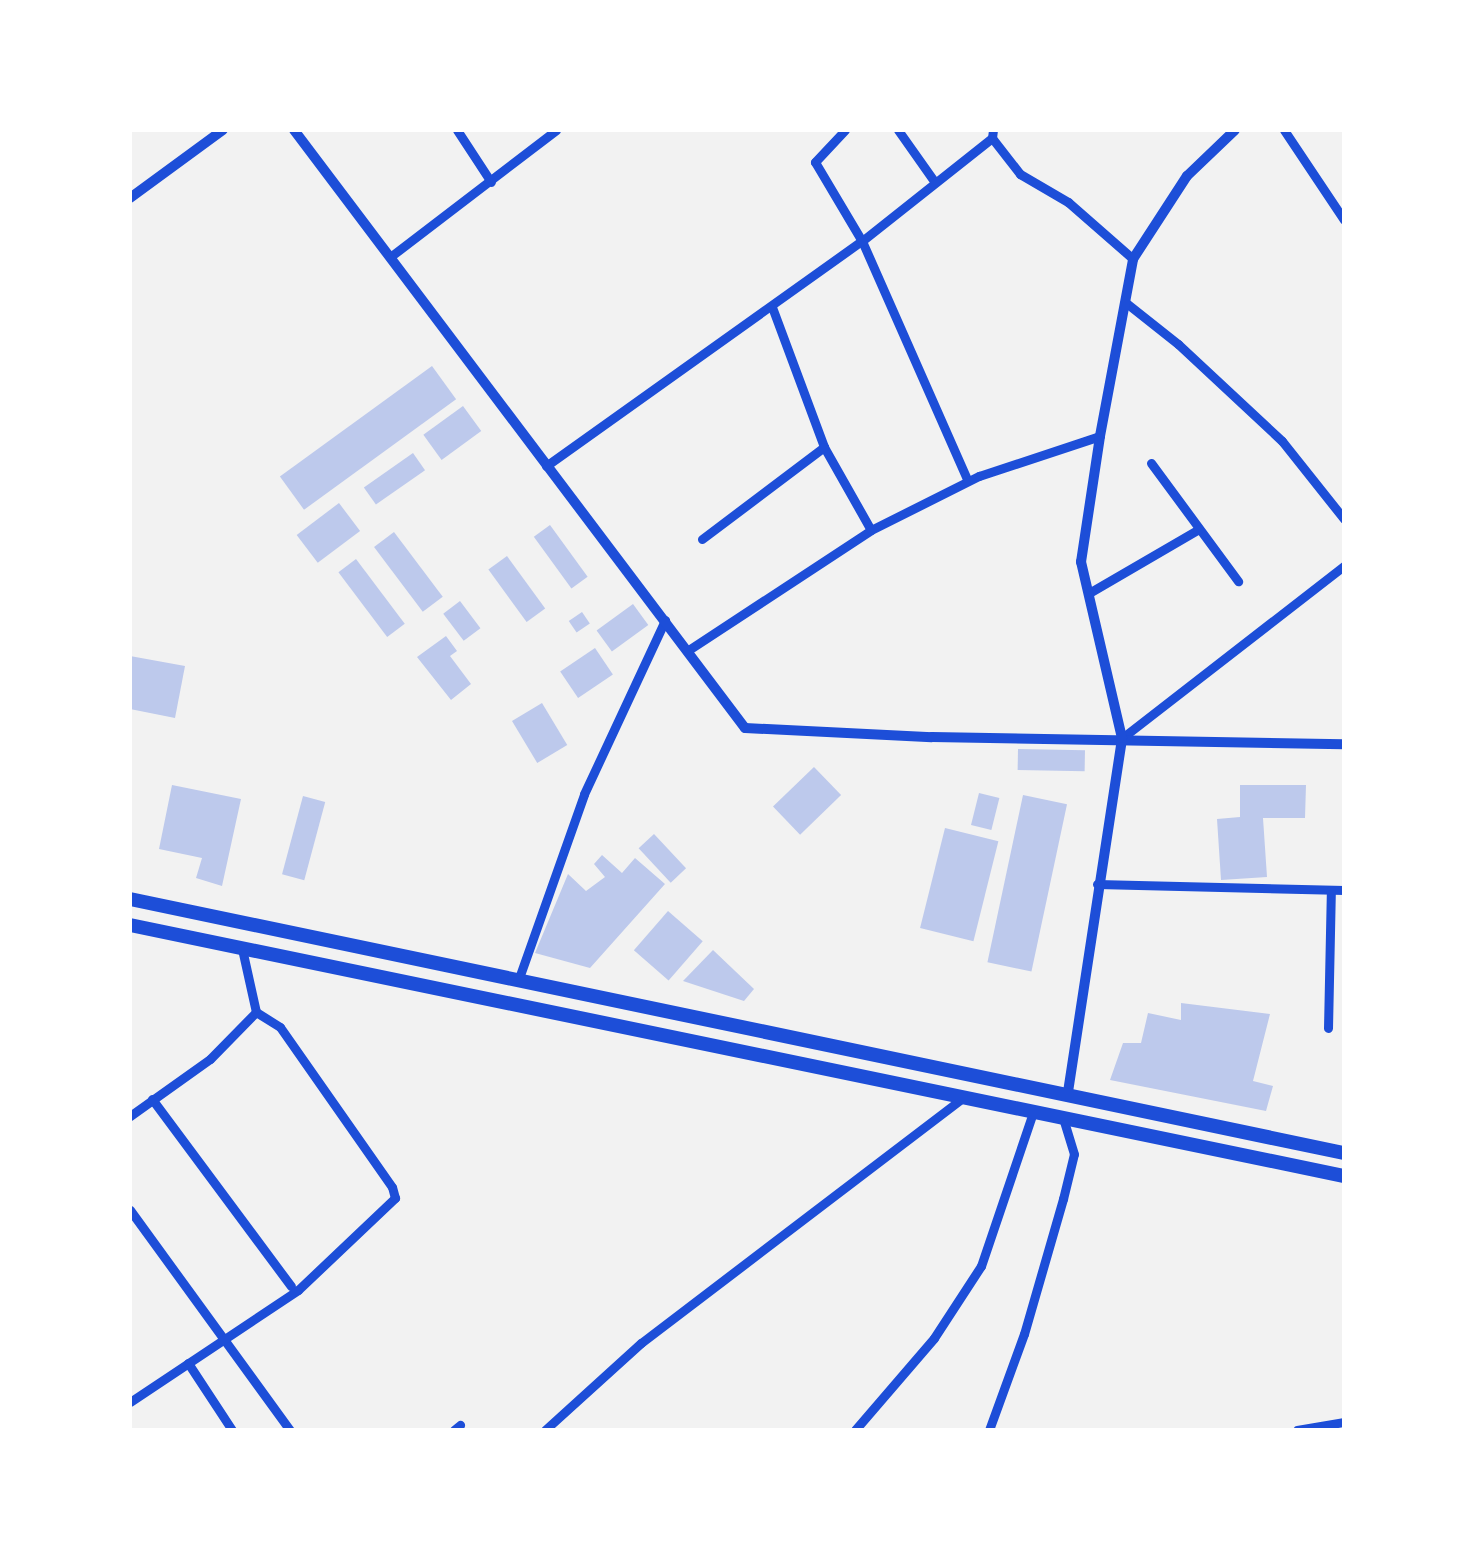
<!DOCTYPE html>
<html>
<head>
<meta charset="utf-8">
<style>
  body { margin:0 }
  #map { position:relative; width:1474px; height:1560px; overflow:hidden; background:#f2f2f2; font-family:"Noto Sans",sans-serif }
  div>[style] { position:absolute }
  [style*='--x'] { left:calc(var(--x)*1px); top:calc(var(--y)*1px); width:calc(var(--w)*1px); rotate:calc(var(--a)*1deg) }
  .building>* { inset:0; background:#bdc9ec; transform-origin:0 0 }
  .minor>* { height:9px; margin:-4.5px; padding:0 4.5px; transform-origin:4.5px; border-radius:4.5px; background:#1d4ed8 }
  .tertiary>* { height:10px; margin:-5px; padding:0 5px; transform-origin:5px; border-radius:5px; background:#1d4ed8 }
  .trunk>* { height:14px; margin:-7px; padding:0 7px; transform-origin:7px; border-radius:7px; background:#1d4ed8 }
  span { translate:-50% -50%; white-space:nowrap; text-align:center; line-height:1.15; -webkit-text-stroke:8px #fff; paint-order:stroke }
  .frame { position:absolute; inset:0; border:132px solid #fff; pointer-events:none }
</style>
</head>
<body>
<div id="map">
  <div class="building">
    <i style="left:432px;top:366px;width:41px;height:188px;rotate:54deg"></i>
    <i style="left:463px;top:406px;width:31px;height:49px;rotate:54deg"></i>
    <i style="left:413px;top:453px;width:21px;height:60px;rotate:55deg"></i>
    <i style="left:339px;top:503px;width:35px;height:53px;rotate:53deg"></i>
    <i style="left:550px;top:525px;width:64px;height:20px;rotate:54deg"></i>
    <i style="left:394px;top:532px;width:81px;height:25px;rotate:53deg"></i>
    <i style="left:507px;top:556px;width:65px;height:23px;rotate:54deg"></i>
    <i style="left:356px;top:559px;width:81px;height:22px;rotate:53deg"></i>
    <i style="left:460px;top:601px;width:34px;height:21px;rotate:53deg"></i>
    <i style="left:633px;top:604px;width:26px;height:45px;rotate:54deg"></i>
    <i style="left:582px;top:612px;width:14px;height:16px;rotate:56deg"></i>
    <i style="clip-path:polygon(446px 636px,457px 651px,450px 656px,471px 684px,451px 700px,417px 657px)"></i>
    <i style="left:595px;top:648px;width:32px;height:42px;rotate:56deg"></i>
    <i style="clip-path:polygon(130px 656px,185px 666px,175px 718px,130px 709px)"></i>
    <i style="left:542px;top:703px;width:49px;height:35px;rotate:59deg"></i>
    <i style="left:1018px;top:749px;width:67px;height:21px;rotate:1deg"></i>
    <i style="left:814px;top:767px;width:39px;height:57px;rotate:46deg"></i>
    <i style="clip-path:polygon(172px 785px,241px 799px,222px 886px,196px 878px,202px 858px,159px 849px)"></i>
    <i style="clip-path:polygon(1240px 785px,1306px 785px,1305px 818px,1263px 818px,1267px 877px,1221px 880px,1217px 819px,1240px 817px)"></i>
    <i style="left:979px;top:793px;width:21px;height:33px;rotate:14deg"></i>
    <i style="left:1023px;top:795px;width:45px;height:171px;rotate:12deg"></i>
    <i style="left:303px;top:796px;width:23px;height:81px;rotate:15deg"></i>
    <i style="left:945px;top:828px;width:55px;height:103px;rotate:14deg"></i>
    <i style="left:654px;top:834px;width:47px;height:21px;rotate:47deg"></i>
    <i style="clip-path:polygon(602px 855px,622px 873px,635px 858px,665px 884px,590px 968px,535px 953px,568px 874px,586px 891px,605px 877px,594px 864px)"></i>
    <i style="left:668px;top:911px;width:46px;height:52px;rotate:41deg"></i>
    <i style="clip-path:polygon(713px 950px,754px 989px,744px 1001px,683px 981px)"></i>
    <i style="clip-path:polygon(1181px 1003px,1270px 1014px,1253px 1081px,1273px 1086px,1266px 1111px,1110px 1080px,1123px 1043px,1141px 1043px,1148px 1013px,1181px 1020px)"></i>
  </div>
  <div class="minor">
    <i style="--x:457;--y:130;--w:62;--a:56.8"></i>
    <i style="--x:845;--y:130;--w:44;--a:133.2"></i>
    <i style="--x:815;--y:162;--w:92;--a:59.3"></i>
    <i style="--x:862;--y:241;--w:262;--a:66.2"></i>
    <i style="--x:898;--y:130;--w:62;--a:54.8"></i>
    <i style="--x:1284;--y:130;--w:108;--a:56.3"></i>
    <i style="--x:992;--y:138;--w:46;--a:52.1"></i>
    <i style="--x:1020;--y:174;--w:56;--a:30.3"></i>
    <i style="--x:1068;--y:202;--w:86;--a:41.2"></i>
    <i style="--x:390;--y:257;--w:209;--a:-37.4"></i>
    <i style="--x:1125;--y:302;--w:68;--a:38.4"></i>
    <i style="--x:1178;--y:344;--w:142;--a:43"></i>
    <i style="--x:1282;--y:441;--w:100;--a:51.5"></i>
    <i style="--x:772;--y:307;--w:149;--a:69.6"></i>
    <i style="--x:824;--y:447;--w:95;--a:60.5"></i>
    <i style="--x:1151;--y:463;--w:147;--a:53.6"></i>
    <i style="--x:546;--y:466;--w:388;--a:-35.5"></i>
    <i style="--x:862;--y:241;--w:166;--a:-38.4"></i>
    <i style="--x:992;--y:138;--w:8;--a:-83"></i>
    <i style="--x:702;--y:539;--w:153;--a:-37"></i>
    <i style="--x:1089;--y:593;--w:127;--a:-30.2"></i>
    <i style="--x:687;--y:651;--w:220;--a:-33.3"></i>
    <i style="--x:871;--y:530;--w:121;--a:-26.6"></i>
    <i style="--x:979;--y:476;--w:127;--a:-18.3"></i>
    <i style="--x:1122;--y:738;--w:281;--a:-37.8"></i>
    <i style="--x:1097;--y:884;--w:247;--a:1.4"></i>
    <i style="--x:519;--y:978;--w:195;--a:-70.5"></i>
    <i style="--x:584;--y:794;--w:192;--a:-65"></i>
    <i style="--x:1328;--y:1028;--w:138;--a:-88.8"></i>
    <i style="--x:152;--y:1099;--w:233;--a:53.4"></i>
    <i style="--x:130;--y:1116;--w:98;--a:-35.5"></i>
    <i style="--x:210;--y:1059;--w:66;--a:-45.6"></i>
    <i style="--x:256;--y:1012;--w:65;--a:-102.5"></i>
    <i style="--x:130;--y:1210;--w:272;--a:54"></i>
    <i style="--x:188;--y:1363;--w:80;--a:56.7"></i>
    <i style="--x:130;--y:1402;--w:202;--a:-33.7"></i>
    <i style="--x:298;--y:1290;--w:134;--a:-43.5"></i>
    <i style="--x:395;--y:1198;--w:11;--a:-105"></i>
    <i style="--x:392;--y:1187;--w:195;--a:-125"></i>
    <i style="--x:280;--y:1027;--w:28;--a:-148"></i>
    <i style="--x:454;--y:1430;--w:8;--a:-40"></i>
    <i style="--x:545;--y:1430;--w:130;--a:-42.2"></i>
    <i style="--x:641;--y:1343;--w:406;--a:-37.3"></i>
    <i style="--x:855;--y:1430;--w:121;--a:-49.3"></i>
    <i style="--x:934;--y:1338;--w:86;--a:-56.9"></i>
    <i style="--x:981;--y:1266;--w:159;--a:-71.3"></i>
    <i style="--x:989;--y:1430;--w:102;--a:-70"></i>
    <i style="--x:1024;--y:1334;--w:141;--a:-73.9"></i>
    <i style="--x:1063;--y:1199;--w:46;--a:-76.3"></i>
    <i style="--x:1074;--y:1154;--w:37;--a:-107"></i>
    <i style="--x:1297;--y:1430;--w:48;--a:-9.7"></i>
  </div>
  <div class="tertiary">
    <i style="--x:294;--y:130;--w:749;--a:52.98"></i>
    <i style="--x:745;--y:728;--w:187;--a:2.8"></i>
    <i style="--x:932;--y:737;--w:412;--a:1"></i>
    <i style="--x:130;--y:198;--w:115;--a:-36.2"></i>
    <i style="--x:1068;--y:1092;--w:358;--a:-81.3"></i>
    <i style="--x:1122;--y:738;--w:181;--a:-103.1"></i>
    <i style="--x:1081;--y:562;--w:127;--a:-81.4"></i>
    <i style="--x:1100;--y:436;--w:180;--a:-79.4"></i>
    <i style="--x:1133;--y:259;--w:99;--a:-57"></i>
    <i style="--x:1187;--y:176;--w:66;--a:-43.8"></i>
  </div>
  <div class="trunk">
    <i style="--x:130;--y:899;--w:1240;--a:11.82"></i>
    <i style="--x:130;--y:925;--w:1240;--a:11.68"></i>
  </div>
  <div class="frame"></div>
</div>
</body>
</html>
